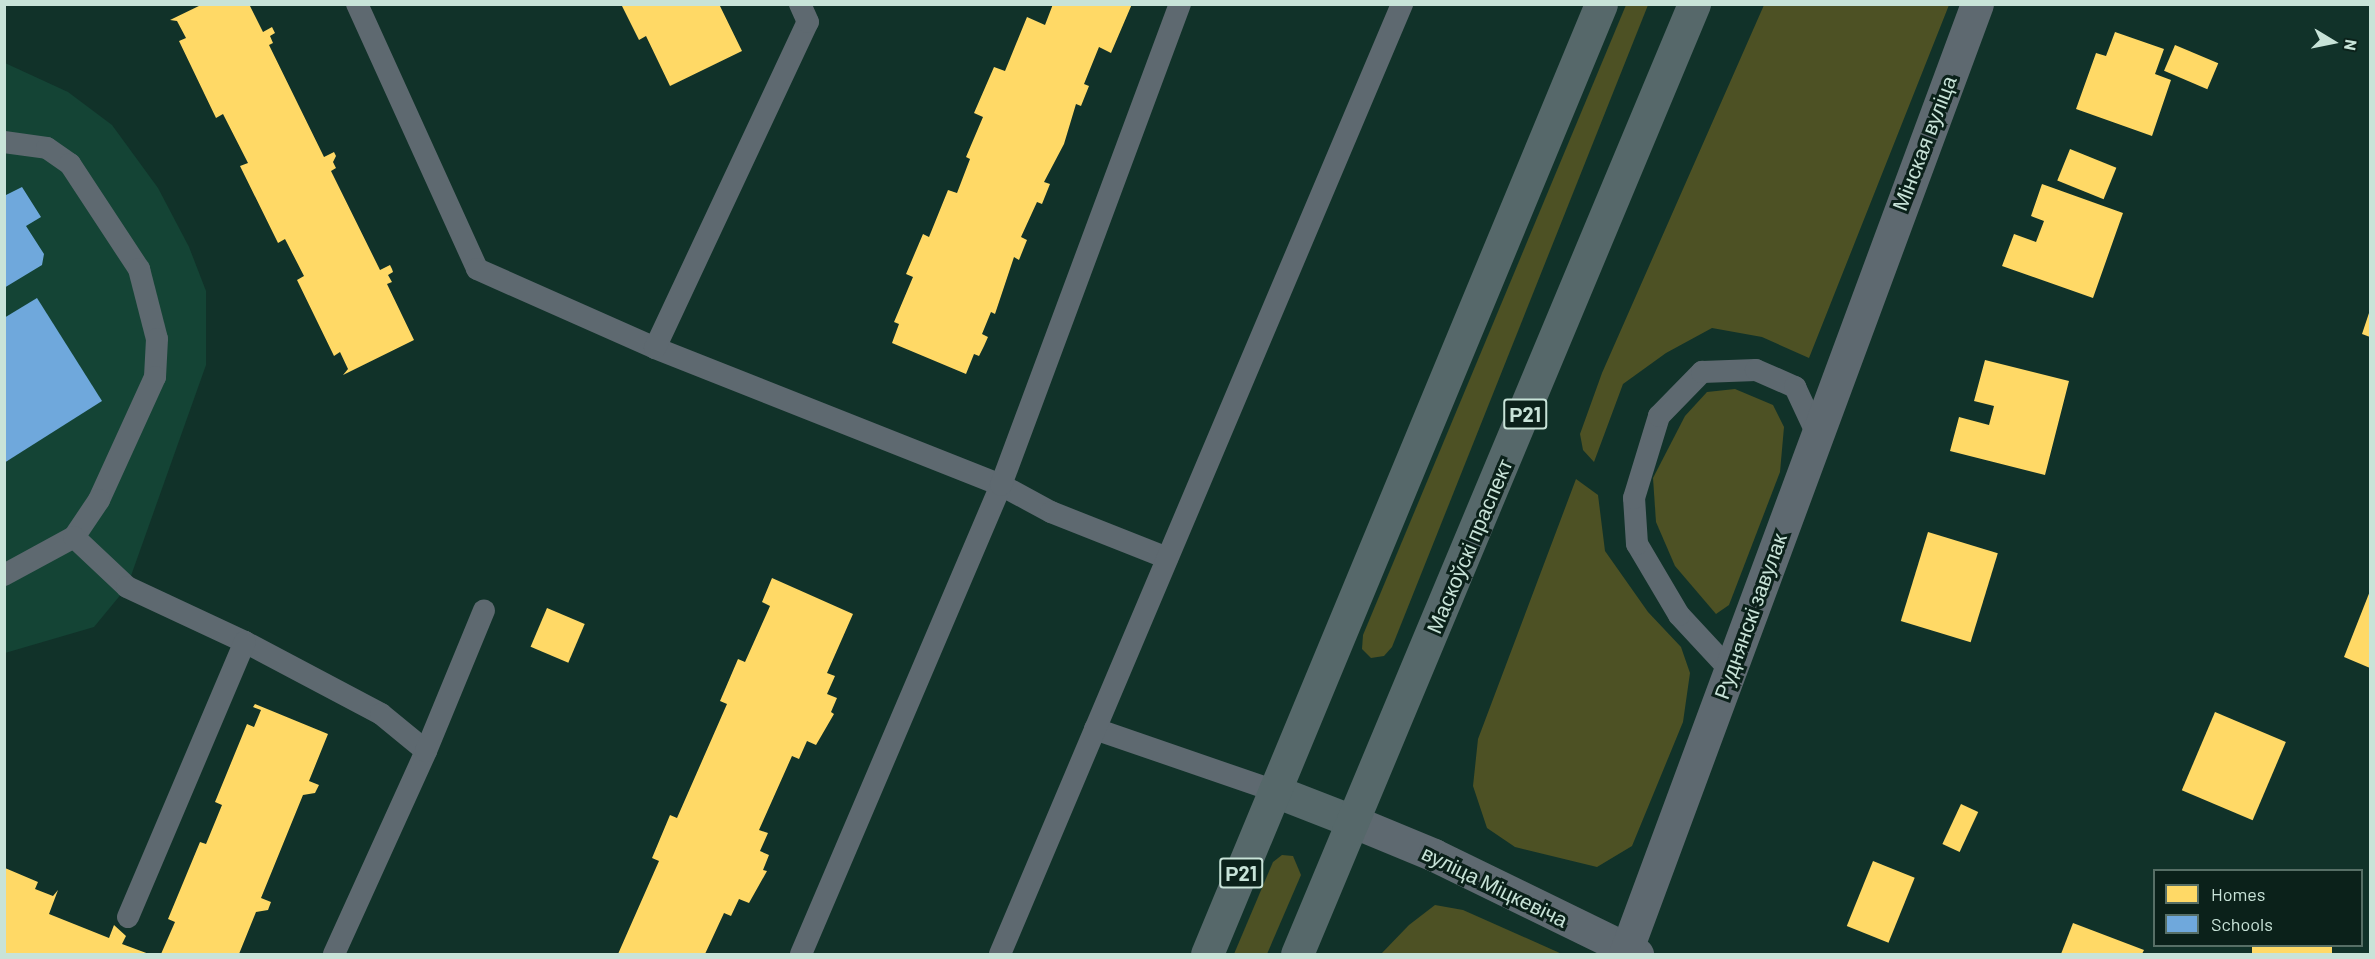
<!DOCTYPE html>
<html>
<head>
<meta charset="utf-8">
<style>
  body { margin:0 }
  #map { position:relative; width:2375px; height:959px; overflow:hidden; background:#113229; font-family:Barlow,sans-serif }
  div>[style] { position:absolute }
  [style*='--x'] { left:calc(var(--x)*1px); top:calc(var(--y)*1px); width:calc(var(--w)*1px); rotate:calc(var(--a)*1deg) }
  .built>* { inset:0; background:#144435 }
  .green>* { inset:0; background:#4d5124 }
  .homes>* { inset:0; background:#ffd966; transform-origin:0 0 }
  .schools>* { inset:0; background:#6fa8dc }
  .service>* { height:22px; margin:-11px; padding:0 11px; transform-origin:11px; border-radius:11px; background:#5e6970 }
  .minor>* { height:33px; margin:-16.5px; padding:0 16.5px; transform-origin:16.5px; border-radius:16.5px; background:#5e6970 }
  .primary>* { height:33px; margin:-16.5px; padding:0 16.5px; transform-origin:16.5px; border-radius:16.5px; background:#56686a }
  span { translate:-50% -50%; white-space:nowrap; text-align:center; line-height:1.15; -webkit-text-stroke:6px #0b211a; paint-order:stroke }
  .shield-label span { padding:2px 4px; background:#0b211a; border:2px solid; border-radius:4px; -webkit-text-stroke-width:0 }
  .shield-label { font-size:20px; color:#c8e3d8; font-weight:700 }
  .street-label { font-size:21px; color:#c8e3d8 }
  .frame { position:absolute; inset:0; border:6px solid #c8e3d8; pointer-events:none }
  .legend { position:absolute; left:2153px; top:869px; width:210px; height:78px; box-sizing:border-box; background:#0b211a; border:2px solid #576f66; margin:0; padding:8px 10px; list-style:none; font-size:18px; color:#c8e3d8 }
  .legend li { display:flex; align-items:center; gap:12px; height:30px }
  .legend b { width:30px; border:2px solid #576f66 }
  .north { position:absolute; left:2303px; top:12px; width:60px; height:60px; -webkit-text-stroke:4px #0b211a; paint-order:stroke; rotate:100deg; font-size:16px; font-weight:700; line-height:24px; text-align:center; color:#c8e3d8 }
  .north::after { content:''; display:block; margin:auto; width:21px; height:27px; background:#c8e3d8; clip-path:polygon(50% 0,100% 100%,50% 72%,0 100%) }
</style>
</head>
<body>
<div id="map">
  <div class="built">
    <i style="clip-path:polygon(5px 63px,68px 92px,112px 125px,158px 188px,189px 247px,206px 291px,206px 365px,127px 587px,94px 627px,5px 653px)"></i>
  </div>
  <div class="green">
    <i style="clip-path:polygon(1626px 5px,1648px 5px,1392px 647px,1384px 656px,1371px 658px,1362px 649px,1363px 635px)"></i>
    <i style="clip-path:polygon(1764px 5px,1949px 5px,1809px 358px,1762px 337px,1712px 328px,1666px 353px,1623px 384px,1594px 462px,1583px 450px,1580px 434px,1602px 373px)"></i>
    <i style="clip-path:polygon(1735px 389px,1773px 405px,1784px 427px,1780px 472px,1729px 605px,1716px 614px,1675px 566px,1656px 522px,1653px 478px,1685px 416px,1707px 392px)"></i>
    <i style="clip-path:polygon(1576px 479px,1598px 495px,1605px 551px,1648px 612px,1681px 647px,1690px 673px,1683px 722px,1632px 846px,1597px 867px,1515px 847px,1487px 828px,1473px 786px,1478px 739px)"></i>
    <i style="clip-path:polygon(1282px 855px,1293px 856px,1301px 875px,1267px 954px,1234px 954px,1273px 862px)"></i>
    <i style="clip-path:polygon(1435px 905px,1463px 910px,1562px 954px,1381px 954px,1409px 925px)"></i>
  </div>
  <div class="homes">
    <i style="clip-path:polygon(203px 4px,249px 4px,263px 32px,272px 27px,275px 33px,270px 36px,273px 43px,269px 45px,324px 157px,334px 152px,336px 156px,333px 162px,336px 168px,331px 171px,380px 270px,390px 265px,392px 269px,393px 272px,388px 275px,392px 282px,387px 284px,414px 340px,343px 375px,348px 369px,340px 352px,334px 356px,297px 280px,304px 276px,285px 239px,278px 243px,240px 166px,248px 163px,223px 114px,216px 118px,179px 41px,186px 38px,177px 21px,170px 20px)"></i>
    <i style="clip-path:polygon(621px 4px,719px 4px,742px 51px,670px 86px,646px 36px,639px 40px)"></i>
    <i style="clip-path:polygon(1053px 4px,1132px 4px,1111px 53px,1099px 47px,1084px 84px,1089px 86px,1081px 106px,1076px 104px,1064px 144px,1044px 182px,1050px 184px,1042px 204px,1037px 202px,1021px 237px,1027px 240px,1019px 260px,1014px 257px,995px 314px,991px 312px,982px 334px,988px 337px,984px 346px,979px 356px,974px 354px,966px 374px,892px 343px,899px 324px,894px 322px,913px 277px,906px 274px,923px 234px,929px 237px,948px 190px,957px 193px,970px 159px,966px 157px,983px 117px,974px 113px,994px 67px,1005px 71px,1027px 17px,1045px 25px)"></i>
    <i style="clip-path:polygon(2115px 32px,2164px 49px,2155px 74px,2171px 80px,2152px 136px,2076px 109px,2096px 53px,2106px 56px)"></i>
    <i style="left:2175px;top:45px;width:47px;height:28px;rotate:23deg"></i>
    <i style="left:2070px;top:149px;width:50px;height:34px;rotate:22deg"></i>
    <i style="clip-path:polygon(2042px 184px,2123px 213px,2093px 298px,2002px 266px,2014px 234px,2036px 242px,2044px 221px,2031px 216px)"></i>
    <i style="clip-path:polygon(2370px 310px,2370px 337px,2362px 334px)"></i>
    <i style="clip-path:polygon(1985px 360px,2069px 381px,2045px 475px,1950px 451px,1959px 417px,1989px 425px,1994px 406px,1974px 401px)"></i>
    <i style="left:1928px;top:532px;width:73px;height:93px;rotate:17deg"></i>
    <i style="clip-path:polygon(772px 578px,853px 614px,827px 673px,835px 676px,827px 694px,837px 698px,831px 712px,834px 714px,816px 745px,807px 741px,799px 759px,792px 756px,759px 830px,768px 833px,760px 851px,769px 855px,763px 870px,767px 871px,749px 903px,739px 899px,731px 916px,724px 913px,705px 954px,618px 954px,659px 861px,652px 858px,670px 815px,677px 818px,727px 704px,720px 701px,738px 659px,745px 662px,770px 606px,762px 602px)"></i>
    <i style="clip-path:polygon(2370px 591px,2370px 668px,2344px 657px)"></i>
    <i style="left:547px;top:608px;width:41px;height:42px;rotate:23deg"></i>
    <i style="clip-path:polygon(255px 704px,328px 734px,309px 781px,319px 785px,315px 793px,303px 795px,261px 898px,271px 902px,268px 910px,256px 912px,239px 954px,161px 954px,175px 922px,168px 919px,200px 842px,206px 844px,222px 805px,215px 802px,247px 724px,254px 727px,261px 710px,253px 707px)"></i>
    <i style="left:2215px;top:712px;width:77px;height:85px;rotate:23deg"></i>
    <i style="left:1961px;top:804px;width:19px;height:44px;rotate:25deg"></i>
    <i style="left:1873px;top:861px;width:45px;height:70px;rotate:22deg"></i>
    <i style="clip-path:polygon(5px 868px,38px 882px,35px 889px,53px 896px,58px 890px,49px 914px,109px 938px,114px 925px,126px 936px,122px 944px,149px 954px,5px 953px)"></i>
    <i style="clip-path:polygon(2073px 923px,2144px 950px,2142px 954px,2061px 954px)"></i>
    <i style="left:2252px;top:946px;width:80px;height:9px"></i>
  </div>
  <div class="schools">
    <i style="clip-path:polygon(22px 187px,41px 217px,26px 226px,44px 254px,42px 265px,4px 288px,4px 196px)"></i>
    <i style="clip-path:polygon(37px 298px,102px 401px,4px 463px,4px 318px)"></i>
  </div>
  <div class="service">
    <i style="--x:357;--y:4;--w:291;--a:65.6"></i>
    <i style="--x:477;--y:269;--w:195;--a:23.9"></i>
    <i style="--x:655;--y:348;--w:372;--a:21.6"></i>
    <i style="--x:1001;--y:485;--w:57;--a:28.4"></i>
    <i style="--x:1051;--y:512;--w:125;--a:21.6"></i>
    <i style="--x:4;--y:142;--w:43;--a:7.9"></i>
    <i style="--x:47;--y:148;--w:28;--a:35"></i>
    <i style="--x:70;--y:164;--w:126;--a:56.7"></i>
    <i style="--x:139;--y:269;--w:72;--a:75.6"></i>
    <i style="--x:157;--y:339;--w:38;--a:93"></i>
    <i style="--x:155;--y:377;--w:135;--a:114.5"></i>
    <i style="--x:99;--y:500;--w:45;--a:124"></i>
    <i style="--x:74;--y:537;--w:80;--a:151.5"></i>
    <i style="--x:655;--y:348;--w:360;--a:-64.9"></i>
    <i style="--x:808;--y:22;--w:20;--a:-114"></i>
    <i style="--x:74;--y:537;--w:73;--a:43.3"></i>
    <i style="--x:127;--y:587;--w:130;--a:25"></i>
    <i style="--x:245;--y:642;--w:154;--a:27.9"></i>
    <i style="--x:381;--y:714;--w:58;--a:39.4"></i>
    <i style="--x:1731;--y:671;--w:76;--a:-132.9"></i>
    <i style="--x:1679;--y:615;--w:82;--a:-120.6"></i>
    <i style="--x:1637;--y:544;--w:46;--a:-93.7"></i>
    <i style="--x:1634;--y:498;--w:86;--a:-73"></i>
    <i style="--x:1659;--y:416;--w:62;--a:-45.7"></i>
    <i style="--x:1702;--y:372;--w:54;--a:-2.1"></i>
    <i style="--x:1756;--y:370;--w:43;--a:23.6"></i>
    <i style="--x:1795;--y:387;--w:50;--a:65"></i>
    <i style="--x:1095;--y:729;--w:190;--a:19"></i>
    <i style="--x:128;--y:917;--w:299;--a:-67"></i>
    <i style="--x:334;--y:954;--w:223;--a:-65.6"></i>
    <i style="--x:426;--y:751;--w:152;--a:-67.6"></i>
    <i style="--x:801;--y:954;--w:510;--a:-66.9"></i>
    <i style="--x:1001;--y:485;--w:513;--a:-69.59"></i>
    <i style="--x:1000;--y:954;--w:1032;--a:-67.06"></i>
  </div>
  <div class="minor">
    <i style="--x:1352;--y:821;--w:89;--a:22.5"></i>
    <i style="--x:1434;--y:855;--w:226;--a:26"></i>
    <i style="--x:1625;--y:954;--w:1013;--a:-69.67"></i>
  </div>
  <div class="primary">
    <i style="--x:1275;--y:791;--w:83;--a:21.3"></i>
    <i style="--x:1207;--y:954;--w:1028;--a:-67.47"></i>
    <i style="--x:1297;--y:954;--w:1030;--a:-67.32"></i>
  </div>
  <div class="shield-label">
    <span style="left:1525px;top:414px">Р21</span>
    <span style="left:1241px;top:873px">Р21</span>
  </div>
  <div class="street-label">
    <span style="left:1924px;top:143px;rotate:-69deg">Мінская вуліца</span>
    <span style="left:1469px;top:546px;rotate:-67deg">Маскоўскі праспект</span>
    <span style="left:1750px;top:616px;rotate:-70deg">Руднянскі завулак</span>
    <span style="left:1495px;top:886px;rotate:26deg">вуліца Міцкевіча</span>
  </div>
  <div class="frame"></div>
  <ul class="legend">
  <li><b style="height:16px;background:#ffd966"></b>Homes</li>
  <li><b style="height:16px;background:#6fa8dc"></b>Schools</li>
  </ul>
  <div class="north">N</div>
</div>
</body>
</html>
